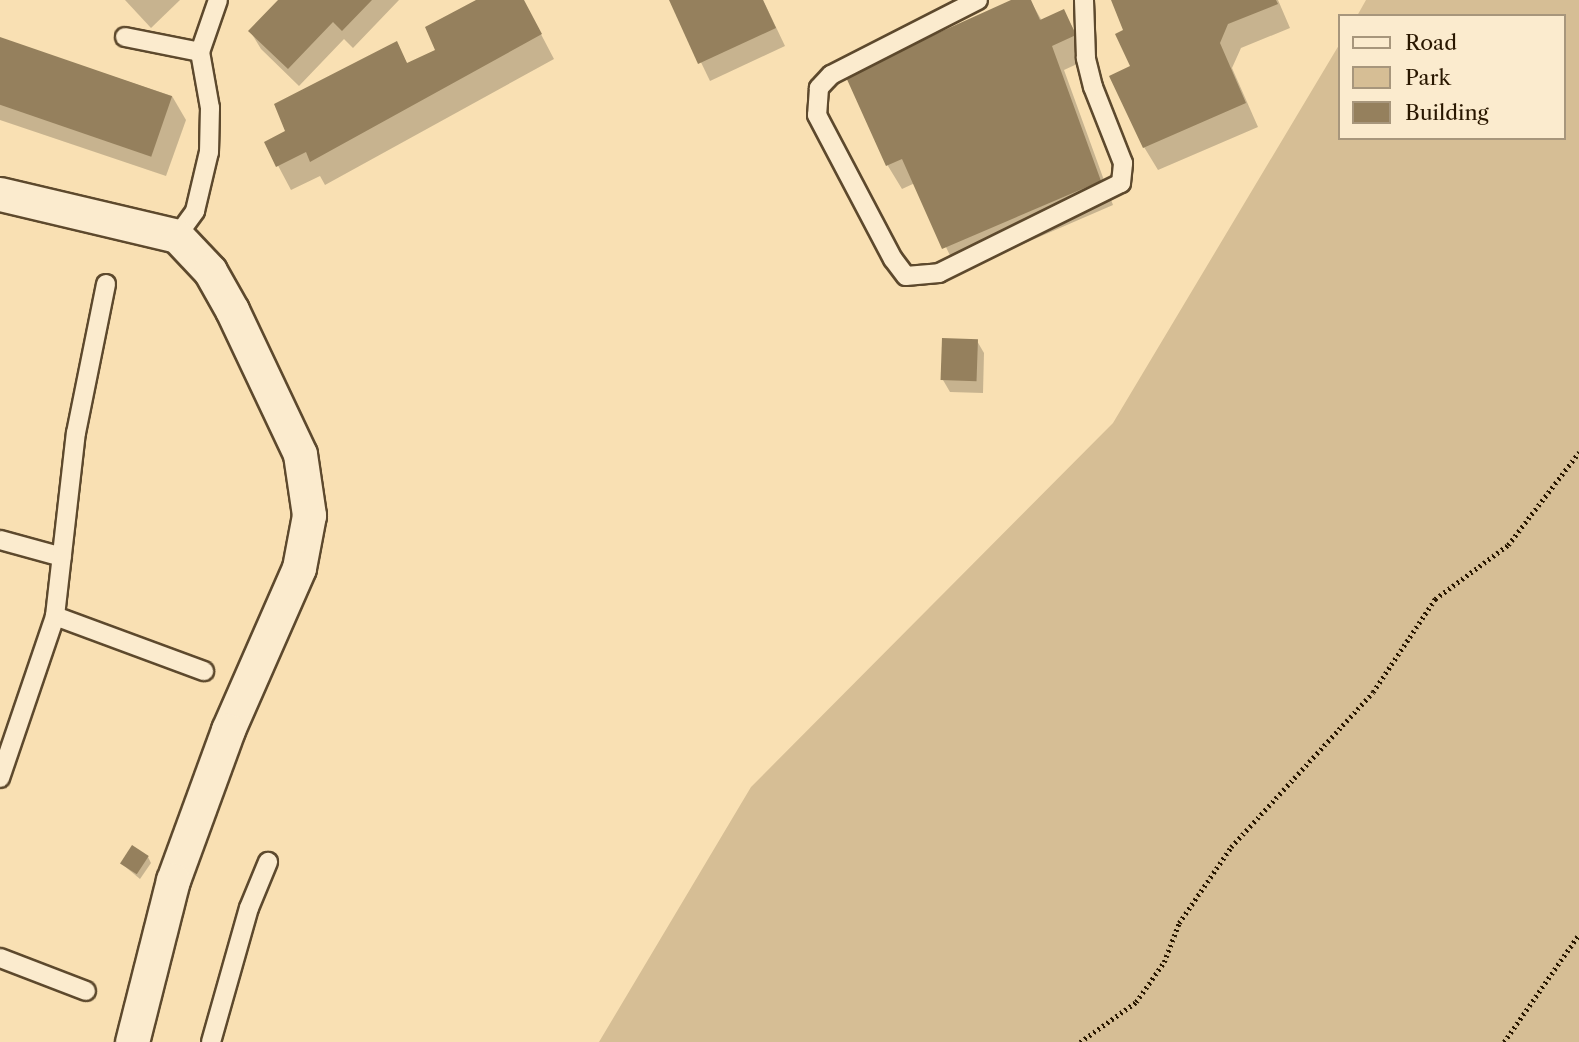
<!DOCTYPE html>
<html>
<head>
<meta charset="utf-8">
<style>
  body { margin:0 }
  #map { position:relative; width:1579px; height:1042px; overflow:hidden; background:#f9e0b3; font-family:"Libre Caslon Text",serif }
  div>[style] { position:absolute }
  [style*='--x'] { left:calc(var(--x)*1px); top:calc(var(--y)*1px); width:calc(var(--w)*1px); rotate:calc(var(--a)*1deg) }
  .green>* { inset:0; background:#d6be95 }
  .shadow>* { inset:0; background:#0003 }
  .building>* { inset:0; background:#95805d; transform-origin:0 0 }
  .path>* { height:4.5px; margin-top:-2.25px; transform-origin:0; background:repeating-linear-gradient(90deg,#291700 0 2px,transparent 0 5.5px) }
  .roads { filter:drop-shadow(2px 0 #5d492d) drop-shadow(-2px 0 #5d492d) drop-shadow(0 2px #5d492d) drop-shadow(0 -2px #5d492d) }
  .lane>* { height:18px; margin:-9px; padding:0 9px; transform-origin:9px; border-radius:9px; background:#fbebce }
  .street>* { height:33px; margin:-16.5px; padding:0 16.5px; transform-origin:16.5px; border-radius:16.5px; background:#fbebce }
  span { translate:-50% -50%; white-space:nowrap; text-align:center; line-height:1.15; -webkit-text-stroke:5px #fbebce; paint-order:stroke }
  .legend { position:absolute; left:1338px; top:14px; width:228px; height:126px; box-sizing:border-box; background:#fbebce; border:2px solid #a7967c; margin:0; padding:9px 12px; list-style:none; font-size:21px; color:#291700 }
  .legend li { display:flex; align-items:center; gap:14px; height:35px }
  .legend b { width:35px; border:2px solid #a7967c }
</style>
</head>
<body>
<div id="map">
  <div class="green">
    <i style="clip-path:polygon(1366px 0,1579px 0,1579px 1042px,599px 1042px,751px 787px,1113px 423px,1339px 45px,1339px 138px,1563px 138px,1563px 16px,1357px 16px)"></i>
  </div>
  <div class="shadow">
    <i style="clip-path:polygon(125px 0,180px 0,151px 28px)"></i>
    <i style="clip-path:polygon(280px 0,399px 0,353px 48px,344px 39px,299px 86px,261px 49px,250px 31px)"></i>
    <i style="clip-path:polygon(480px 0,523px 0,554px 59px,325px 185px,320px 176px,291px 190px,266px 143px,287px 132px,396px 44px,408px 65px,437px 51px)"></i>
    <i style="clip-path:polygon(671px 0,763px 0,785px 46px,710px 81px)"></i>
    <i style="clip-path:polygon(1015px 0,1030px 0,1042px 21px,1063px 11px,1077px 35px,1088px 59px,1064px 70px,1113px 205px,958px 272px,915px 183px,902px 189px,888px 166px,847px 76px)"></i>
    <i style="clip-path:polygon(1113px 0,1278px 0,1290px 28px,1241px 48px,1232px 68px,1258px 127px,1158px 170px,1144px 147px,1125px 31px)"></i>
    <i style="clip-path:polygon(0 39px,172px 96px,186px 120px,166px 176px,0 120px)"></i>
    <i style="clip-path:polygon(977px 341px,984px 353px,983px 393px,950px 392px,943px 380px)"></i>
    <i style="clip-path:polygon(148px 857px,151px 863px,140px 879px,122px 864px)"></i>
  </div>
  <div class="building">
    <i style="clip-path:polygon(278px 0,372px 0,342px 31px,333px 22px,288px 69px,248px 31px)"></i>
    <i style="clip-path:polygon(476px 0,524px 0,542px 34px,310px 162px,306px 152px,276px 167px,264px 142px,285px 131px,274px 104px,397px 41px,407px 63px,435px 50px,425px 27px)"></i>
    <i style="clip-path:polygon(669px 0,763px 0,776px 28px,698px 64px)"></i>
    <i style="clip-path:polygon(1011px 0,1031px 0,1040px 20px,1064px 9px,1076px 35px,1052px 46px,1101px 181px,942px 249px,902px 159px,886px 166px,845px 75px)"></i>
    <i style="clip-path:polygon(1111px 0,1276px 0,1278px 4px,1228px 24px,1220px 43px,1246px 103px,1143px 148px,1109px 76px,1130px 66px,1115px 34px,1123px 30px)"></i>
    <i style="left:0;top:37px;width:182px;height:64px;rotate:19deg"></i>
    <i style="left:942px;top:338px;width:36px;height:42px;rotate:2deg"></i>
    <i style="left:132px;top:845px;width:20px;height:22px;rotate:33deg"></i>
  </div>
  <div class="path">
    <i style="--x:1080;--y:1042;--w:69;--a:-35.5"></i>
    <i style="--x:1136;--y:1002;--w:49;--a:-55"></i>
    <i style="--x:1164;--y:962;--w:42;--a:-69"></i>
    <i style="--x:1179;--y:923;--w:92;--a:-55.6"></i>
    <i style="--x:1231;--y:847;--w:210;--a:-47.5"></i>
    <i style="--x:1373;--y:692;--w:112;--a:-56.3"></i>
    <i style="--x:1435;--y:599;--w:91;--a:-36.5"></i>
    <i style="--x:1508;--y:545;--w:117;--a:-52.6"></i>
    <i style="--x:1504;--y:1042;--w:131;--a:-55.2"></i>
  </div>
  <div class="roads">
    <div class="lane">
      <i style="--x:978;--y:0;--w:165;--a:153"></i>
      <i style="--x:831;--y:75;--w:18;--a:133"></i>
      <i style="--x:819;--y:88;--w:27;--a:94"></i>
      <i style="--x:817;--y:115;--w:163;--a:62.2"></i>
      <i style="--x:893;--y:259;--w:21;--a:53"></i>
      <i style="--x:906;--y:276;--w:33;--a:-5"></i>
      <i style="--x:939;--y:273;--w:203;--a:-26.3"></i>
      <i style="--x:1121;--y:183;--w:20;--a:-84"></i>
      <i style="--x:1123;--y:163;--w:82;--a:-111.5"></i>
      <i style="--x:1093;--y:87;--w:30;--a:-104"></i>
      <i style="--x:1086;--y:58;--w:58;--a:-92"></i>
      <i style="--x:125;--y:37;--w:76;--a:11.3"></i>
      <i style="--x:177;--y:236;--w:31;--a:-54"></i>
      <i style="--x:195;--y:211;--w:61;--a:-76.7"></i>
      <i style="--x:209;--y:152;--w:44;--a:-88.7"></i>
      <i style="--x:210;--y:108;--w:57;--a:-100.1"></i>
      <i style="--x:200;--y:52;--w:55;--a:-70.9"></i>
      <i style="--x:0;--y:540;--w:64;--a:15.3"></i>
      <i style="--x:55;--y:616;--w:159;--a:20.3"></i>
      <i style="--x:0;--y:778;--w:171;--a:-71.2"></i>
      <i style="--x:55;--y:616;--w:184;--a:-83.5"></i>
      <i style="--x:76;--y:433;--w:152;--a:-78.6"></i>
      <i style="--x:0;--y:958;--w:92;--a:21"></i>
      <i style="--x:211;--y:1042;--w:139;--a:-74.2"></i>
      <i style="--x:249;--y:908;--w:50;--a:-67.6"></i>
    </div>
    <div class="street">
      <i style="--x:0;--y:194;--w:182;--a:13.3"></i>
      <i style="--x:177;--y:236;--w:48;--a:46.7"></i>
      <i style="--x:210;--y:271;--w:45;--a:60.6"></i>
      <i style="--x:232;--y:310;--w:159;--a:64.7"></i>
      <i style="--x:300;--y:454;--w:62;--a:81.6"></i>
      <i style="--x:309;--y:515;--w:54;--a:100.7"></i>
      <i style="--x:299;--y:568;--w:177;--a:113.7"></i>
      <i style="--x:228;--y:730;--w:160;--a:110.1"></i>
      <i style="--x:173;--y:880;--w:167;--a:104.2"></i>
    </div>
  </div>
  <ul class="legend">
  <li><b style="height:9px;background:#fbebce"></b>Road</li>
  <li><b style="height:19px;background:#d6be95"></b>Park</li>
  <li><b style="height:19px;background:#95805d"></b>Building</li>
  </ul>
</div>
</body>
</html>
